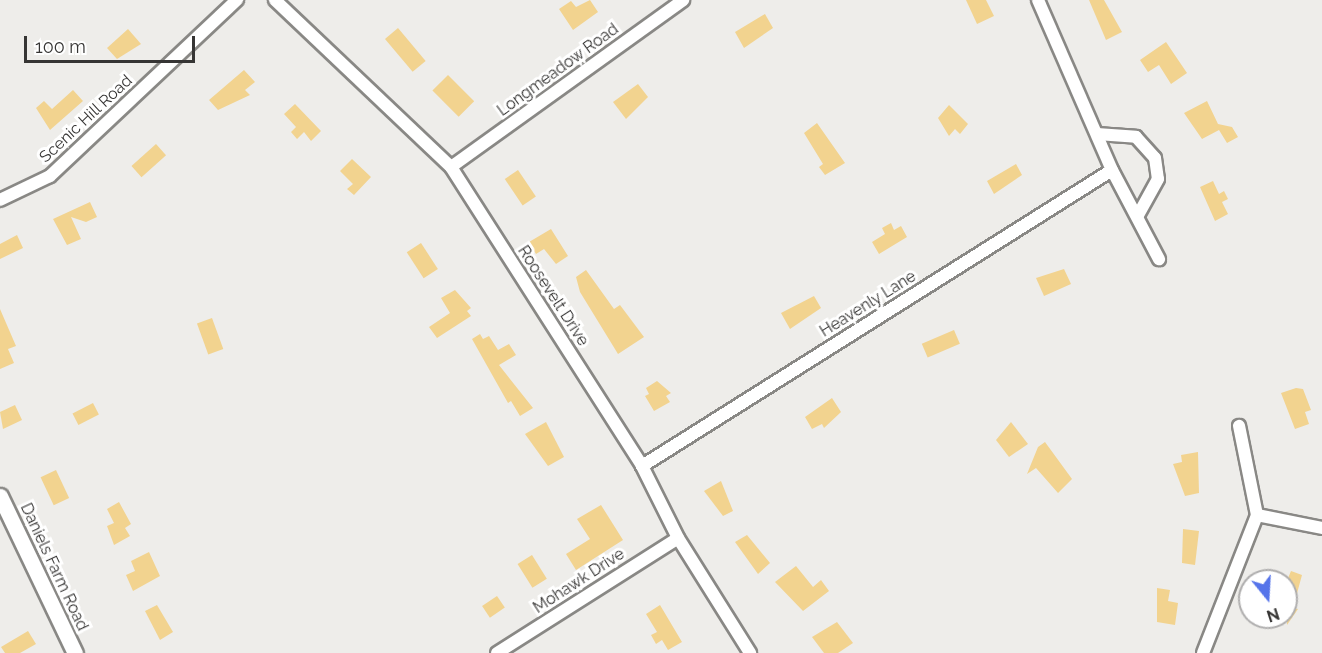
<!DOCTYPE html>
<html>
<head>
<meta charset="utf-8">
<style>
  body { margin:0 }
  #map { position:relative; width:1322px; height:653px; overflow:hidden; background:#eeedea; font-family:Raleway,sans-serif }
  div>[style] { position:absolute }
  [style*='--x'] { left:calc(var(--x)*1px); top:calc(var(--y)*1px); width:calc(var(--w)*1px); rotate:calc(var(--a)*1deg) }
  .building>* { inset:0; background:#f2d38f; transform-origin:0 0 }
  .roads { filter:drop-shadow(2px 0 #898885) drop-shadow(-2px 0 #898885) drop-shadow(0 2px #898885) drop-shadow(0 -2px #898885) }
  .minor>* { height:12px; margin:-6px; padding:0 6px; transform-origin:6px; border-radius:6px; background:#fff }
  .major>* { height:15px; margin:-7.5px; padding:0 7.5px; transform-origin:7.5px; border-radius:7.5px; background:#fff }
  span { translate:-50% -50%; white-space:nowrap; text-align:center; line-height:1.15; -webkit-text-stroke:6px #fff; paint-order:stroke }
  .street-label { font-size:16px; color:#363534 }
  .north { position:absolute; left:1238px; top:569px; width:60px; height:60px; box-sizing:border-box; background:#fff; border:2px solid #afaeae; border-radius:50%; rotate:162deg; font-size:16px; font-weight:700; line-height:24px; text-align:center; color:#363534 }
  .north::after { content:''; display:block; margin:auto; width:21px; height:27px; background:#5674ea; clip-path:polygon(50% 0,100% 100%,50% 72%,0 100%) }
  .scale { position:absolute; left:24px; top:36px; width:171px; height:27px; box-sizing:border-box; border:3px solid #363534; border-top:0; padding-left:8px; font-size:18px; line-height:21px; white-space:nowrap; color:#363534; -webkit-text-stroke:4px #fff; paint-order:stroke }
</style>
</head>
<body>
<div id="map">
  <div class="building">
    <i style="clip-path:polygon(590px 0,598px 12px,573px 30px,559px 9px,571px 1px,576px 7px)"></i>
    <i style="clip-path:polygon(966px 0,986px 0,994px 16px,977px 24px)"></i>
    <i style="clip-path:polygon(1089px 0,1104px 0,1122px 32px,1106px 40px)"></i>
    <i style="clip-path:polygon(765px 14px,773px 28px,744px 48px,735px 32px)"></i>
    <i style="left:398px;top:28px;width:43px;height:17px;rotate:50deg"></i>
    <i style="clip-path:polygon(128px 29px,141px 44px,117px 59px,107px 48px)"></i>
    <i style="clip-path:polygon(1166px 42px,1187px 73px,1171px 84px,1159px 65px,1148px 72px,1140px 60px)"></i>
    <i style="clip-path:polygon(244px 70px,255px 82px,245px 90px,250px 95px,218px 110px,209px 100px)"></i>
    <i style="left:448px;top:75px;width:37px;height:22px;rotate:45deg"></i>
    <i style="clip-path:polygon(638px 84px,648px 97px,626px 119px,613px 102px)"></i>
    <i style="clip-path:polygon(73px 90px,83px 101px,50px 130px,36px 108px,44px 101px,52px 109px)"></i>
    <i style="clip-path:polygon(1207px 101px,1218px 124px,1232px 127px,1238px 137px,1227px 143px,1219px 130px,1202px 139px,1184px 113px)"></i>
    <i style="clip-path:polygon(295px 104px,321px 131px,311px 141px,304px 132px,297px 139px,291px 132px,296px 127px,284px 114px)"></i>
    <i style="clip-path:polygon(949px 105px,968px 124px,960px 134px,955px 129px,949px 136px,938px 118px)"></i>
    <i style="clip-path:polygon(817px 123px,845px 163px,825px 175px,819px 167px,823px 164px,804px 133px)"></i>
    <i style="left:156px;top:144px;width:15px;height:33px;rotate:48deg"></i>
    <i style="clip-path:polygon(352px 159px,371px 177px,354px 195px,347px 189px,353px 184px,340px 171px)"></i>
    <i style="clip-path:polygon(1016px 164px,1022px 175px,994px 194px,987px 181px)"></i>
    <i style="left:518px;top:170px;width:32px;height:16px;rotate:56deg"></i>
    <i style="clip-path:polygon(1213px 181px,1219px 194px,1224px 191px,1228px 199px,1222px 202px,1228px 214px,1215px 221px,1200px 187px)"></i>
    <i style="clip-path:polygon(90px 202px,97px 217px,86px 222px,71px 217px,81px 239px,67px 245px,53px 219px)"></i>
    <i style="clip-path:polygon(891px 223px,894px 230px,901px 226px,907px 237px,879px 254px,872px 242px,885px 234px,882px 228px)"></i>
    <i style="clip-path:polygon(551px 229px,568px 256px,556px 264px,544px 249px,536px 254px,529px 242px)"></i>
    <i style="clip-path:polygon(17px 235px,23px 248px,0 259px,0 244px)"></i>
    <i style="left:421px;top:243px;width:31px;height:17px;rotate:57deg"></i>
    <i style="clip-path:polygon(1064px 269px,1071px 284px,1044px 296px,1036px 278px)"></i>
    <i style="clip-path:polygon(586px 270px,614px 309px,620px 305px,644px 337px,618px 354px,580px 292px,576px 277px)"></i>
    <i style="clip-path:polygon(455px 290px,471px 308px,467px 311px,471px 316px,437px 338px,429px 327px,450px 313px,441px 298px)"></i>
    <i style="clip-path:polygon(814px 296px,821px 308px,790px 329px,781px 313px)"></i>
    <i style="clip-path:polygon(0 309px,16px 346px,8px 349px,14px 363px,0 369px)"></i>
    <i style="left:212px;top:318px;width:33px;height:16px;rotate:70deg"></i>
    <i style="left:954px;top:330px;width:15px;height:35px;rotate:67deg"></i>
    <i style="clip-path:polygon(480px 334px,483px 339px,489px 336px,498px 350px,509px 344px,516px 355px,499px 365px,533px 408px,520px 416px,511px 401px,508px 403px,472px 339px)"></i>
    <i style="clip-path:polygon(657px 381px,671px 393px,666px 396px,670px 402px,654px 411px,645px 396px,649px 394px,646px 388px)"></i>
    <i style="clip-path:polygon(1296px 388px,1303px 389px,1311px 410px,1305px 412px,1309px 424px,1295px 429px,1281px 393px)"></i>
    <i style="clip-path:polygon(832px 398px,841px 412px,824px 428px,822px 424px,812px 429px,805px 417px)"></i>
    <i style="left:93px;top:403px;width:13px;height:23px;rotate:63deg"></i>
    <i style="clip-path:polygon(15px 405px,22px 420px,3px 429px,0 412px)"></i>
    <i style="clip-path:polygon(546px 422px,564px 457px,548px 466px,525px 434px)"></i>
    <i style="clip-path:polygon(1011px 422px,1028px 444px,1009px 457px,996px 440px)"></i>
    <i style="clip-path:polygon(1045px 442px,1072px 479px,1058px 493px,1036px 468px,1027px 474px,1038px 447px)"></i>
    <i style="clip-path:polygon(1198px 452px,1199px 493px,1185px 496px,1173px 464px,1182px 462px,1181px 455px)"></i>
    <i style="left:56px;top:470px;width:31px;height:17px;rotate:65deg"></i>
    <i style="clip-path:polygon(721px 481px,733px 511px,723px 516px,704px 491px)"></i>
    <i style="clip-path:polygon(119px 502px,131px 524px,125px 528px,130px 536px,114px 545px,107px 526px,114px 523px,107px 509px)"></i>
    <i style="clip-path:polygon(601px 505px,623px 540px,576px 570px,566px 554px,590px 539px,577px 519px)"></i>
    <i style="clip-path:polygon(1183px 529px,1199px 531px,1195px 565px,1182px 563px)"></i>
    <i style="clip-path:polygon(747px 535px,770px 563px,758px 574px,735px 542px)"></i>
    <i style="clip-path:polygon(149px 552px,160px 576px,133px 591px,126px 575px,135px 571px,131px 561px)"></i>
    <i style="left:532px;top:555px;width:28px;height:17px;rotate:58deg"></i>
    <i style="clip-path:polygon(796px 566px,813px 587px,821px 580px,829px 591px,803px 611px,775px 582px)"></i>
    <i style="clip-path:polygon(1291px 571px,1302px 575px,1293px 608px,1298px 609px,1287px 625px,1286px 583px)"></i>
    <i style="clip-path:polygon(1157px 588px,1170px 590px,1168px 601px,1178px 603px,1175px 625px,1157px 622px)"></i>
    <i style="left:497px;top:596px;width:14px;height:18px;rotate:56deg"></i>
    <i style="clip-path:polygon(157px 605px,173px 632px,160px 640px,145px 611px)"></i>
    <i style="clip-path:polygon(660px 605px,682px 642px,668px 650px,662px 640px,656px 644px,651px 635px,657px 632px,646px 614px)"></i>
    <i style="clip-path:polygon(837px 622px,853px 643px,838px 653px,824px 653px,812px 637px)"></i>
    <i style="clip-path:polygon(28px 631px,36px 644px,20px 653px,5px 653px,1px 647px)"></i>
  </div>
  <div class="roads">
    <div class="minor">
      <i style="--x:275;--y:0;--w:243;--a:43.5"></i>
      <i style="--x:451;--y:167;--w:355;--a:57.4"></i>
      <i style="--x:642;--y:466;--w:80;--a:63.4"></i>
      <i style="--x:678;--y:538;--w:136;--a:57.9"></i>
      <i style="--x:1038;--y:0;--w:185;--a:66.5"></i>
      <i style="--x:1112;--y:170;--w:101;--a:62.2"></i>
      <i style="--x:1097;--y:134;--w:39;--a:4"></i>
      <i style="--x:1136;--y:137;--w:28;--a:48"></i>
      <i style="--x:1155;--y:158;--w:21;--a:82"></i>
      <i style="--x:1158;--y:179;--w:43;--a:118.9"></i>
      <i style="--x:451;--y:167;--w:286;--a:-35.7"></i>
      <i style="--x:0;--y:200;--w:55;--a:-25.6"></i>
      <i style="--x:50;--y:176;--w:257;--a:-43.3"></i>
      <i style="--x:642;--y:466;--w:555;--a:-32.2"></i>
      <i style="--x:1257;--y:515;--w:66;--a:11.3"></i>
      <i style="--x:497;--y:653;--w:214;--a:-32.4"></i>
      <i style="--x:1203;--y:653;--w:148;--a:-68.6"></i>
      <i style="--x:1257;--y:515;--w:91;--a:-101.4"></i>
    </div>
    <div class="major">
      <i style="--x:0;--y:496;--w:174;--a:64.5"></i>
    </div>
  </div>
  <div class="street-label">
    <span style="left:558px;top:70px;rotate:-36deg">Longmeadow Road</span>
    <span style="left:86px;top:119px;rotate:-43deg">Scenic Hill Road</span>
    <span style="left:553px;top:296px;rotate:57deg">Roosevelt Drive</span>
    <span style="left:868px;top:304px;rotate:-32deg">Heavenly Lane</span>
    <span style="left:54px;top:567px;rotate:65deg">Daniels Farm Road</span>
    <span style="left:579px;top:581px;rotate:-33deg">Mohawk Drive</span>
  </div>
  <div class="north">N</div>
  <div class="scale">100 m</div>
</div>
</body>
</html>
